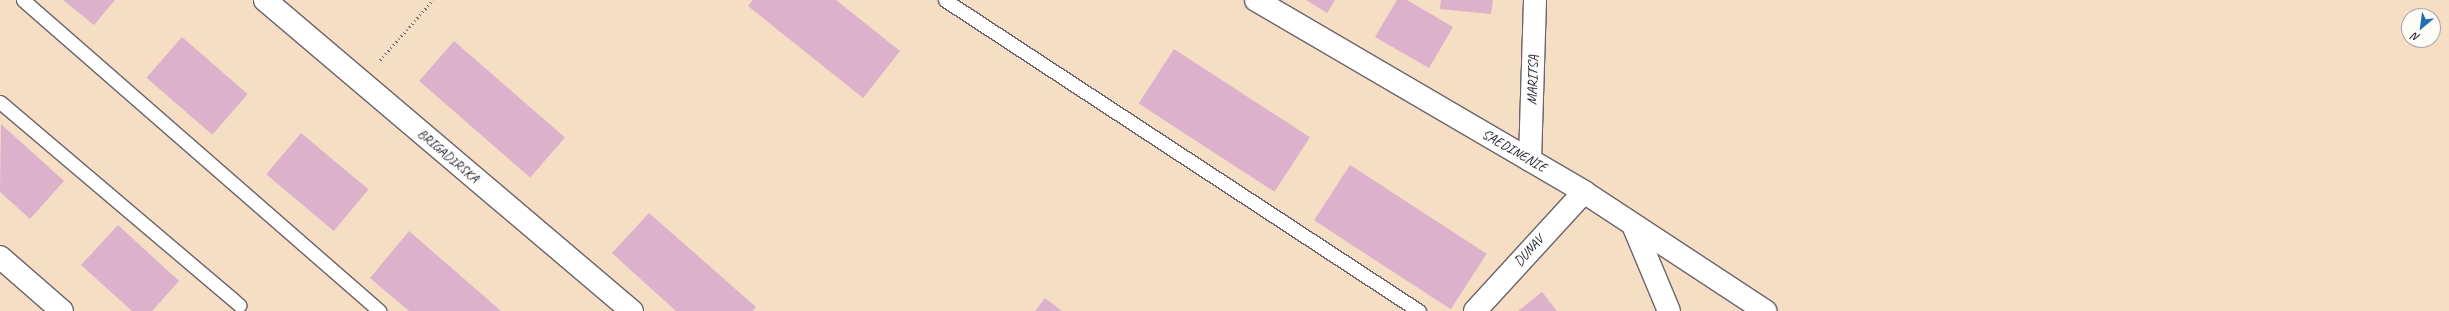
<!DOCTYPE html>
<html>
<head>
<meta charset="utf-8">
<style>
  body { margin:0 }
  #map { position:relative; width:2449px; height:311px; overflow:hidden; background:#f5dec3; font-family:Caveat,sans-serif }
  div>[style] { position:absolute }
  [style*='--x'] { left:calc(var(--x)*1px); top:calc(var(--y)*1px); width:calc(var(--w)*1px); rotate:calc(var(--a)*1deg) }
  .building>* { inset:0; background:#dbb1cc; transform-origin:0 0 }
  .path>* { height:2.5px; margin-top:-1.25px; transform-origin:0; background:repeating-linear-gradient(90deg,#6c646b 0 1px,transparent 0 4px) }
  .roads { filter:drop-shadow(1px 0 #6c646b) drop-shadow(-1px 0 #6c646b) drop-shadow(0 1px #6c646b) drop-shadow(0 -1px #6c646b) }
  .service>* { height:13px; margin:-6.5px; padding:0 6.5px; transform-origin:6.5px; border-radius:6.5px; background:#fff }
  .minor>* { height:22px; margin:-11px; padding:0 11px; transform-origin:11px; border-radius:11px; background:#fff }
  .tertiary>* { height:22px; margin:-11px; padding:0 11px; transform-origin:11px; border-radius:11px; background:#fff }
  span { translate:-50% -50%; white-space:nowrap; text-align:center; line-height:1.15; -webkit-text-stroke:3px #fdfcf7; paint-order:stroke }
  .street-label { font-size:14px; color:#22223b }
  .north { position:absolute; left:2401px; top:8px; width:40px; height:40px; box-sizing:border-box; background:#fdfcf7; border:1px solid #a5a5ac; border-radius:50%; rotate:209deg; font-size:11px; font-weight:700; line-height:16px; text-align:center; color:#22223b }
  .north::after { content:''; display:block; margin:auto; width:14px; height:18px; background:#1f6fb2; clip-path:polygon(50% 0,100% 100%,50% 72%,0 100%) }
</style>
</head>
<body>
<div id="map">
  <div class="building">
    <i style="clip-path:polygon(63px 0,115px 0,94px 25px)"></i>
    <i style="clip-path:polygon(753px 0,836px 0,900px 51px,863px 98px,748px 6px)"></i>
    <i style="clip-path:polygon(1306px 0,1335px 0,1327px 13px)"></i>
    <i style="clip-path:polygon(1397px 0,1407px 0,1453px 27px,1429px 68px,1375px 37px)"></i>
    <i style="clip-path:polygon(1441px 0,1493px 0,1491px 14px,1440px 9px)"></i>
    <i style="left:182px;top:37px;width:87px;height:54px;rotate:41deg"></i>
    <i style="left:454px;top:41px;width:147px;height:53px;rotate:41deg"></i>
    <i style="left:1174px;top:49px;width:162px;height:65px;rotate:33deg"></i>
    <i style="clip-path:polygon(1px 124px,64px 181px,30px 219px,0 192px)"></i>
    <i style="left:301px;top:133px;width:88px;height:54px;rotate:40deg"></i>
    <i style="left:1350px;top:165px;width:163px;height:66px;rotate:33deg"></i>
    <i style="clip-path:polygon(649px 213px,756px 307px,753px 311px,676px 311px,625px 265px,612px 253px)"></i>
    <i style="clip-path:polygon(118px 225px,179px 281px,152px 311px,132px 311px,81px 265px)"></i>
    <i style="clip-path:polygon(409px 231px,501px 311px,409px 311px,370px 278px)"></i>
    <i style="clip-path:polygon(1542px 292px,1557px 311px,1518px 311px)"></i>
    <i style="clip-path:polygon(1045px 298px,1062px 311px,1035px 311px)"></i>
  </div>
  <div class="path">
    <i style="--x:380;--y:60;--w:80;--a:-48.5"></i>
  </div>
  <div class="roads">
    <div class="service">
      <i style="--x:23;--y:0;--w:473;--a:41.1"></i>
      <i style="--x:945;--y:0;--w:567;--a:33.27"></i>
      <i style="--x:0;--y:102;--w:314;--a:40.3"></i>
    </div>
    <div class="minor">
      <i style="--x:265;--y:0;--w:481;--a:40.3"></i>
      <i style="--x:1530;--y:160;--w:160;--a:-88.2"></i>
      <i style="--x:1633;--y:225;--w:93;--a:67.3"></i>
      <i style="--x:0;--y:257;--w:82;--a:41.1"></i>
      <i style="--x:1475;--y:311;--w:161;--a:-47.5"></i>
    </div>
    <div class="tertiary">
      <i style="--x:1256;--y:0;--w:380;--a:30.3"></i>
      <i style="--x:1584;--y:192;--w:217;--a:33.3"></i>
    </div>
  </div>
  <div class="street-label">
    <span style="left:1533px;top:80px;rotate:-88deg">MARITSA</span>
    <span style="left:1514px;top:151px;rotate:30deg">SAEDINENIE</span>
    <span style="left:448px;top:156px;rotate:40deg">BRIGADIRSKA</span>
    <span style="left:1529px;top:251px;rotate:-48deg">DUNAV</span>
  </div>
  <div class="north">N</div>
</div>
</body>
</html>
